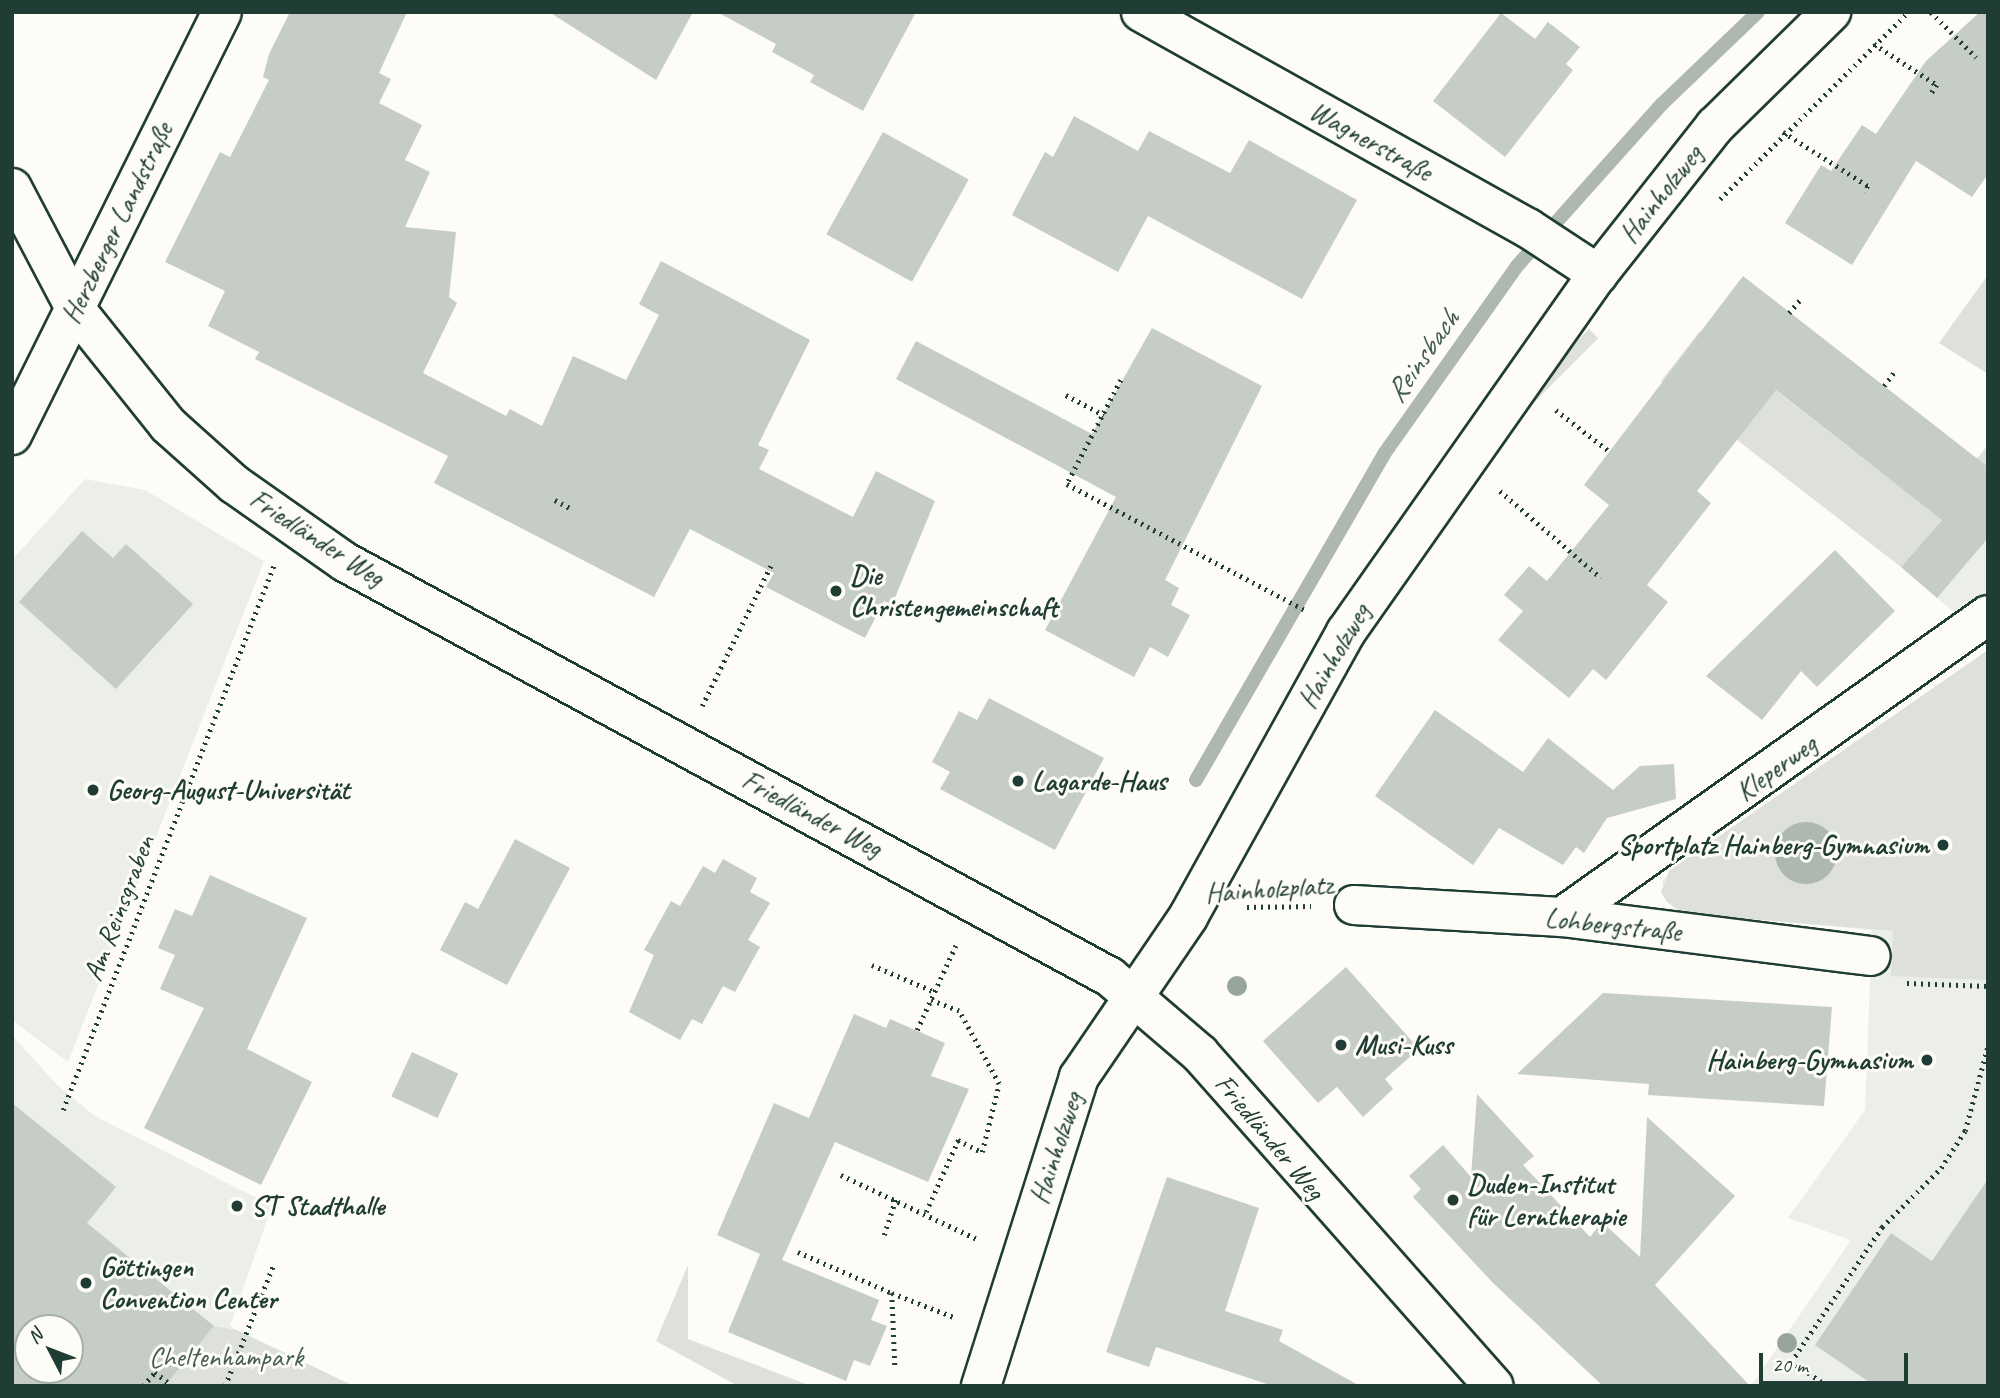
<!DOCTYPE html>
<html>
<head>
<meta charset="utf-8">
<style>
  body { margin:0 }
  #map { position:relative; width:2000px; height:1398px; overflow:hidden; background:#fdfcf7; font-family:Caveat,sans-serif }
  div>[style] { position:absolute }
  [style*='--x'] { left:calc(var(--x)*1px); top:calc(var(--y)*1px); width:calc(var(--w)*1px); rotate:calc(var(--a)*1deg) }
  .built>* { inset:0; background:#eceee9 }
  .green>* { inset:0; background:#dde0db; transform-origin:0 0 }
  .water>* { inset:0; background:#aeb8b1 }
  .round { border-radius:50% }
  .stream>* { height:14px; margin:-7px; padding:0 7px; transform-origin:7px; border-radius:7px; background:#aeb8b1 }
  .building>* { inset:0; background:#c6cdc7; transform-origin:0 0 }
  .path>* { height:4.5px; margin-top:-2.25px; transform-origin:0; background:repeating-linear-gradient(90deg,#1f3d34 0 2px,transparent 0 7px) }
  .roads { filter:drop-shadow(2px 0 #1f3d34) drop-shadow(-2px 0 #1f3d34) drop-shadow(0 2px #1f3d34) drop-shadow(0 -2px #1f3d34) }
  .minor>* { height:38px; margin:-19px; padding:0 19px; transform-origin:19px; border-radius:19px; background:#fdfcf7 }
  .trees>* { width:20px; height:20px; margin:-10px; border-radius:50%; background:#98a59e }
  .dots>* { width:19px; height:19px; translate:-50% -50%; box-sizing:border-box; border:4px solid #fdfcf7; border-radius:50% }
  span { translate:-50% -50%; white-space:nowrap; text-align:center; line-height:1.15; -webkit-text-stroke:6px #fdfcf7; paint-order:stroke }
  .street-label { font-size:28px; color:#1f3d34 }
  .poi-label { font-size:28px; color:#1f3d34; font-weight:700 }
  .left { translate:0 -50%; text-align:left }
  .right { translate:-100% -50%; text-align:right }
  .park-label { font-size:28px; color:#455e55 }
  .water-label { font-size:30px; color:#435c53; font-style:italic }
  .frame { position:absolute; inset:0; border:14px solid #1f3d34; pointer-events:none }
  .north { position:absolute; left:14px; top:1314px; width:70px; height:70px; box-sizing:border-box; background:#fdfcf7; border:2px solid #a4b0a9; border-radius:50%; rotate:312deg; font-size:19px; font-weight:700; line-height:28px; text-align:center; color:#1f3d34 }
  .north::after { content:''; display:block; margin:auto; width:24px; height:32px; background:#1f3d34; clip-path:polygon(50% 0,100% 100%,50% 72%,0 100%) }
  .scale { position:absolute; left:1759px; top:1353px; width:149px; height:32px; box-sizing:border-box; border:4px solid #1f3d34; border-top:0; padding-left:9px; font-size:21px; line-height:24px; white-space:nowrap; color:#1f3d34; -webkit-text-stroke:5px #fdfcf7; paint-order:stroke }
</style>
</head>
<body>
<div id="map">
  <div class="built">
    <i style="clip-path:polygon(1988px 466px,1988px 592px,1956px 614px,1901px 567px)"></i>
    <i style="clip-path:polygon(85px 479px,145px 490px,264px 561px,68px 1062px,12px 1020px,12px 560px)"></i>
    <i style="clip-path:polygon(1988px 650px,1988px 1386px,1751px 1386px,1851px 1240px,1788px 1218px,1865px 1110px,1872px 930px,1683px 913px,1667px 902px,1662px 881px)"></i>
    <i style="clip-path:polygon(evenodd,12px 1035px,58px 1086px,95px 1116px,272px 1206px,230px 1326px,237px 1330px,214px 1326px,165px 1386px,12px 1386px,12px 1035px,28px 1328px,70px 1328px,70px 1370px,28px 1370px,28px 1328px)"></i>
  </div>
  <div class="green">
    <i style="clip-path:polygon(1988px 275px,1988px 374px,1939px 343px)"></i>
    <i style="left:1589px;top:329px;width:13px;height:143px;rotate:45deg"></i>
    <i style="clip-path:polygon(1700px 331px,1887px 477px,1970px 467px,1988px 445px,1988px 466px,1901px 567px,1661px 381px)"></i>
    <i style="clip-path:polygon(1988px 650px,1988px 980px,1891px 976px,1893px 931px,1683px 913px,1667px 902px,1661px 892px,1669px 871px)"></i>
    <i style="clip-path:polygon(688px 1265px,688px 1339px,811px 1386px,738px 1386px,656px 1341px)"></i>
    <i style="clip-path:polygon(214px 1326px,237px 1330px,354px 1386px,165px 1386px)"></i>
  </div>
  <div class="water">
    <i class="round" style="left:1775px;top:822px;width:62px;height:62px"></i>
  </div>
  <div class="stream">
    <i style="--x:1196;--y:780;--w:376;--a:-60"></i>
    <i style="--x:1384;--y:454;--w:230;--a:-54.7"></i>
    <i style="--x:1517;--y:266;--w:217;--a:-48.2"></i>
    <i style="--x:1662;--y:104;--w:133;--a:-43.8"></i>
  </div>
  <div class="building">
    <i style="clip-path:polygon(290px 12px,407px 12px,379px 73px,391px 79px,379px 103px,422px 125px,405px 160px,430px 172px,405px 227px,456px 232px,449px 297px,457px 303px,423px 373px,506px 416px,510px 409px,542px 426px,573px 356px,626px 380px,659px 315px,639px 304px,661px 261px,810px 340px,758px 445px,769px 450px,759px 469px,853px 517px,876px 471px,935px 501px,892px 605px,884px 601px,865px 638px,766px 587px,774px 573px,690px 529px,654px 597px,434px 483px,448px 456px,255px 359px,259px 352px,208px 326px,225px 291px,165px 262px,220px 152px,230px 157px,269px 80px,263px 77px,269px 54px)"></i>
    <i style="clip-path:polygon(549px 12px,693px 12px,656px 80px)"></i>
    <i style="clip-path:polygon(717px 12px,916px 12px,863px 111px,810px 82px,814px 75px,772px 52px,776px 44px)"></i>
    <i style="clip-path:polygon(1980px 12px,1988px 12px,1988px 174px,1972px 197px,1916px 161px,1852px 265px,1785px 223px,1821px 165px,1831px 171px,1862px 125px,1876px 134px,1926px 61px)"></i>
    <i style="clip-path:polygon(1501px 13px,1535px 39px,1548px 22px,1580px 47px,1566px 64px,1573px 70px,1505px 157px,1433px 101px)"></i>
    <i style="clip-path:polygon(1074px 116px,1138px 151px,1149px 131px,1230px 173px,1249px 140px,1357px 200px,1302px 299px,1148px 216px,1118px 272px,1012px 215px,1045px 152px,1053px 157px)"></i>
    <i style="left:883px;top:132px;width:98px;height:117px;rotate:29deg"></i>
    <i style="clip-path:polygon(1743px 276px,1988px 467px,1988px 538px,1937px 598px,1901px 567px,1942px 520px,1776px 390px,1697px 491px,1711px 503px,1647px 585px,1668px 602px,1606px 680px,1593px 669px,1569px 698px,1498px 640px,1523px 611px,1504px 595px,1529px 566px,1547px 581px,1609px 505px,1584px 485px)"></i>
    <i style="clip-path:polygon(1152px 328px,1262px 386px,1165px 580px,1179px 588px,1171px 605px,1190px 615px,1168px 657px,1150px 647px,1134px 677px,1045px 630px,1116px 497px,896px 379px,916px 341px,1092px 434px)"></i>
    <i style="clip-path:polygon(82px 531px,113px 558px,126px 544px,193px 604px,116px 689px,19px 602px)"></i>
    <i style="clip-path:polygon(1835px 550px,1895px 611px,1817px 687px,1801px 671px,1762px 720px,1706px 676px)"></i>
    <i style="clip-path:polygon(989px 698px,1104px 758px,1055px 850px,940px 789px,950px 772px,932px 762px,959px 711px,977px 720px)"></i>
    <i style="clip-path:polygon(1435px 710px,1523px 772px,1548px 738px,1613px 790px,1640px 766px,1674px 764px,1676px 799px,1607px 818px,1584px 853px,1576px 847px,1563px 865px,1499px 828px,1473px 865px,1375px 796px)"></i>
    <i style="clip-path:polygon(515px 839px,570px 868px,507px 985px,440px 950px,465px 902px,478px 909px)"></i>
    <i style="clip-path:polygon(723px 859px,757px 878px,750px 892px,770px 903px,748px 940px,760px 947px,735px 992px,723px 986px,702px 1024px,692px 1019px,680px 1040px,629px 1012px,654px 955px,644px 950px,671px 901px,680px 906px,703px 866px,715px 873px)"></i>
    <i style="clip-path:polygon(210px 875px,307px 918px,247px 1049px,312px 1082px,261px 1185px,144px 1128px,204px 1008px,160px 989px,175px 955px,158px 948px,175px 909px,192px 916px)"></i>
    <i style="clip-path:polygon(1346px 967px,1419px 1049px,1385px 1079px,1393px 1089px,1363px 1117px,1337px 1087px,1318px 1103px,1263px 1041px)"></i>
    <i style="clip-path:polygon(1603px 993px,1832px 1007px,1824px 1106px,1648px 1095px,1649px 1084px,1517px 1074px)"></i>
    <i style="clip-path:polygon(854px 1014px,886px 1028px,890px 1019px,945px 1043px,931px 1076px,969px 1089px,928px 1182px,835px 1142px,782px 1260px,879px 1300px,871px 1320px,887px 1326px,870px 1366px,854px 1360px,846px 1381px,728px 1332px,760px 1254px,717px 1235px,774px 1103px,809px 1118px)"></i>
    <i style="left:412px;top:1052px;width:51px;height:49px;rotate:25deg"></i>
    <i style="clip-path:polygon(1477px 1094px,1534px 1156px,1523px 1165px,1590px 1237px,1602px 1222px,1640px 1257px,1647px 1117px,1735px 1196px,1655px 1285px,1750px 1386px,1603px 1386px,1493px 1283px,1413px 1197px,1421px 1189px,1409px 1176px,1443px 1145px,1471px 1177px)"></i>
    <i style="clip-path:polygon(evenodd,12px 1103px,116px 1187px,87px 1223px,214px 1326px,165px 1386px,12px 1386px,12px 1103px,28px 1328px,70px 1328px,70px 1370px,28px 1370px,28px 1328px)"></i>
    <i style="clip-path:polygon(1167px 1177px,1259px 1208px,1225px 1311px,1283px 1330px,1279px 1341px,1360px 1386px,1273px 1386px,1156px 1347px,1149px 1367px,1106px 1352px)"></i>
    <i style="clip-path:polygon(1988px 1179px,1988px 1386px,1875px 1386px,1815px 1345px,1891px 1233px,1932px 1261px)"></i>
  </div>
  <div class="path">
    <i style="--x:1931;--y:12;--w:64;--a:45"></i>
    <i style="--x:1874;--y:44;--w:75;--a:33.1"></i>
    <i style="--x:1937;--y:85;--w:11;--a:124"></i>
    <i style="--x:1783;--y:132;--w:101;--a:32.4"></i>
    <i style="--x:1868;--y:186;--w:7;--a:124"></i>
    <i style="--x:1720;--y:199;--w:265;--a:-44.8"></i>
    <i style="--x:1789;--y:313;--w:17;--a:-50"></i>
    <i style="--x:1121;--y:380;--w:117;--a:117.4"></i>
    <i style="--x:1067;--y:484;--w:269;--a:27.9"></i>
    <i style="--x:1884;--y:386;--w:17;--a:-54"></i>
    <i style="--x:1066;--y:395;--w:43;--a:27.8"></i>
    <i style="--x:1556;--y:410;--w:67;--a:37.7"></i>
    <i style="--x:1500;--y:491;--w:133;--a:40.7"></i>
    <i style="--x:555;--y:500;--w:17;--a:28"></i>
    <i style="--x:702;--y:706;--w:157;--a:-63.9"></i>
    <i style="--x:1247;--y:907;--w:64;--a:-0.9"></i>
    <i style="--x:872;--y:965;--w:69;--a:23.2"></i>
    <i style="--x:1907;--y:983;--w:81;--a:2.1"></i>
    <i style="--x:917;--y:1030;--w:94;--a:-65.4"></i>
    <i style="--x:63;--y:1110;--w:584;--a:-68.84"></i>
    <i style="--x:841;--y:1175;--w:153;--a:25.2"></i>
    <i style="--x:926;--y:1212;--w:79;--a:-66"></i>
    <i style="--x:958;--y:1140;--w:27;--a:27"></i>
    <i style="--x:982;--y:1152;--w:70;--a:-76"></i>
    <i style="--x:999;--y:1084;--w:83;--a:-118.7"></i>
    <i style="--x:959;--y:1011;--w:30;--a:-159"></i>
    <i style="--x:884;--y:1235;--w:38;--a:-72"></i>
    <i style="--x:798;--y:1252;--w:103;--a:23.6"></i>
    <i style="--x:892;--y:1293;--w:72;--a:87.6"></i>
    <i style="--x:892;--y:1293;--w:66;--a:21.2"></i>
    <i style="--x:143;--y:1386;--w:18;--a:-49"></i>
    <i style="--x:155;--y:1372;--w:22;--a:39"></i>
    <i style="--x:225;--y:1386;--w:129;--a:-68.2"></i>
    <i style="--x:1827;--y:1386;--w:43;--a:-146.3"></i>
    <i style="--x:1791;--y:1362;--w:163;--a:-56"></i>
    <i style="--x:1882;--y:1227;--w:83;--a:-45"></i>
    <i style="--x:1941;--y:1168;--w:44;--a:-57"></i>
    <i style="--x:1965;--y:1131;--w:89;--a:-75"></i>
  </div>
  <div class="roads">
    <div class="minor">
      <i style="--x:1141;--y:12;--w:443;--a:29.2"></i>
      <i style="--x:1528;--y:228;--w:84;--a:33.3"></i>
      <i style="--x:12;--y:188;--w:138;--a:62.3"></i>
      <i style="--x:76;--y:310;--w:147;--a:51.3"></i>
      <i style="--x:168;--y:425;--w:89;--a:41.8"></i>
      <i style="--x:234;--y:484;--w:136;--a:35.1"></i>
      <i style="--x:345;--y:562;--w:870;--a:28.48"></i>
      <i style="--x:1110;--y:977;--w:118;--a:40.5"></i>
      <i style="--x:1200;--y:1054;--w:443;--a:48.5"></i>
      <i style="--x:12;--y:435;--w:472;--a:-63.6"></i>
      <i style="--x:1354;--y:905;--w:208;--a:3.3"></i>
      <i style="--x:1562;--y:917;--w:311;--a:7.2"></i>
      <i style="--x:1562;--y:917;--w:522;--a:-35.33"></i>
      <i style="--x:981;--y:1386;--w:324;--a:-72.4"></i>
      <i style="--x:1079;--y:1077;--w:194;--a:-55.7"></i>
      <i style="--x:1188;--y:917;--w:326;--a:-61"></i>
      <i style="--x:1346;--y:632;--w:438;--a:-54.9"></i>
      <i style="--x:1598;--y:274;--w:189;--a:-51.7"></i>
      <i style="--x:1715;--y:126;--w:163;--a:-44.5"></i>
    </div>
  </div>
  <div class="trees">
    <i style="left:1237px;top:986px"></i>
    <i style="left:1787px;top:1343px"></i>
  </div>
  <div class="dots">
    <i style="left:836px;top:591px;background:#1f3d34"></i>
    <i style="left:1018px;top:781px;background:#1f3d34"></i>
    <i style="left:93px;top:790px;background:#1f3d34"></i>
    <i style="left:1943px;top:845px;background:#1f3d34"></i>
    <i style="left:1341px;top:1045px;background:#1f3d34"></i>
    <i style="left:1927px;top:1060px;background:#1f3d34"></i>
    <i style="left:1453px;top:1200px;background:#1f3d34"></i>
    <i style="left:237px;top:1206px;background:#1f3d34"></i>
    <i style="left:86px;top:1283px;background:#1f3d34"></i>
  </div>
  <div class="street-label">
    <span style="left:1371px;top:141px;rotate:29deg">Wagnerstraße</span>
    <span style="left:1661px;top:194px;rotate:-52deg">Hainholzweg</span>
    <span style="left:117px;top:223px;rotate:-64deg">Herzberger Landstraße</span>
    <span style="left:317px;top:538px;rotate:33deg">Friedländer Weg</span>
    <span style="left:1334px;top:656px;rotate:-60deg">Hainholzweg</span>
    <span style="left:1776px;top:768px;rotate:-36deg">Kleperweg</span>
    <span style="left:812px;top:814px;rotate:28deg">Friedländer Weg</span>
    <span style="left:1269px;top:889px;rotate:-4deg">Hainholzplatz</span>
    <span style="left:119px;top:908px;rotate:-69deg">Am Reinsgraben</span>
    <span style="left:1613px;top:925px;rotate:6deg">Lohbergstraße</span>
    <span style="left:1270px;top:1137px;rotate:50deg">Friedländer Weg</span>
    <span style="left:1056px;top:1148px;rotate:-72deg">Hainholzweg</span>
  </div>
  <div class="poi-label">
    <span class="left" style="left:850px;top:591px">Die<br>Christengemeinschaft</span>
    <span class="left" style="left:1032px;top:781px">Lagarde-Haus</span>
    <span class="left" style="left:107px;top:790px">Georg-August-Universität</span>
    <span class="right" style="left:1929px;top:845px">Sportplatz Hainberg-Gymnasium</span>
    <span class="left" style="left:1355px;top:1045px">Musi-Kuss</span>
    <span class="right" style="left:1913px;top:1060px">Hainberg-Gymnasium</span>
    <span class="left" style="left:1467px;top:1200px">Duden-Institut<br>für Lerntherapie</span>
    <span class="left" style="left:251px;top:1206px">ST Stadthalle</span>
    <span class="left" style="left:100px;top:1283px">Göttingen<br>Convention Center</span>
  </div>
  <div class="park-label">
    <span style="left:226px;top:1357px">Cheltenhampark</span>
  </div>
  <div class="water-label">
    <span style="left:1422px;top:356px;rotate:-55deg">Reinsbach</span>
  </div>
  <div class="frame"></div>
  <div class="north">N</div>
  <div class="scale">20 m</div>
</div>
</body>
</html>
